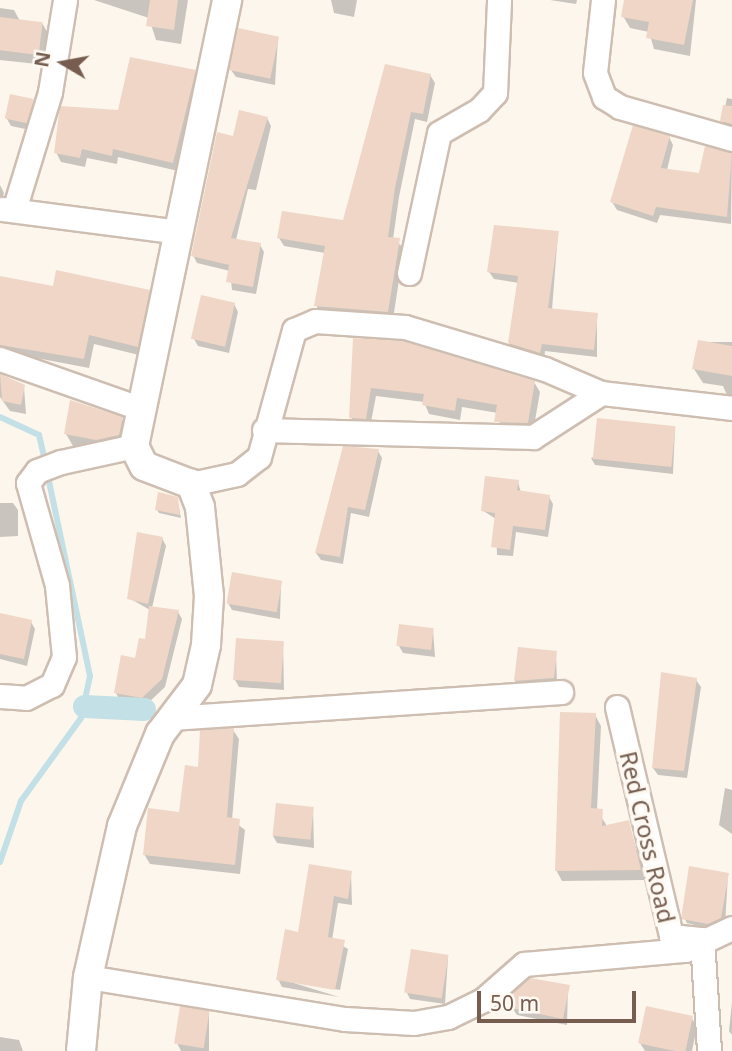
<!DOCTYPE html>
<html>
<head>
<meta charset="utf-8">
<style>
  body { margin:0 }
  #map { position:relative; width:732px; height:1051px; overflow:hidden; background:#fcf6ed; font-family:"Noto Sans",sans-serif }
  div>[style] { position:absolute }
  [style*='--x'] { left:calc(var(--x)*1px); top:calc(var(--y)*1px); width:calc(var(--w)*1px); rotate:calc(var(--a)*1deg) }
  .shadow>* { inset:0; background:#0003 }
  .stream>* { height:6px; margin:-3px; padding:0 3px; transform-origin:3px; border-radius:3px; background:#c2e0e5 }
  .canal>* { height:23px; margin:-11.5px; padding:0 11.5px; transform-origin:11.5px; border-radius:11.5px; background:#c2e0e5 }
  .building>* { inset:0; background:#efd6c6; transform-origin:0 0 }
  .roads { filter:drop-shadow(2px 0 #cebeb2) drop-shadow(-2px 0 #cebeb2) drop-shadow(0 2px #cebeb2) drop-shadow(0 -2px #cebeb2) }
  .minor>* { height:23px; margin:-11.5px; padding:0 11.5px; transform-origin:11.5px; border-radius:11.5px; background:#fff }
  .tertiary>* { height:28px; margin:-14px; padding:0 14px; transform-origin:14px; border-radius:14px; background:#fff }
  span { translate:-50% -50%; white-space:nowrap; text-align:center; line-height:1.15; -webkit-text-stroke:7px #fefaf3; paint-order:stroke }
  .street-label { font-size:24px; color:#765d50 }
  .north { position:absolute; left:28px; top:28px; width:70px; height:70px; -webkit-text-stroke:5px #fefaf3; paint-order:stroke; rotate:280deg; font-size:19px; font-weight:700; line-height:28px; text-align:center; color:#765d50 }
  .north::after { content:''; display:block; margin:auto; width:24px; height:32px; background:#765d50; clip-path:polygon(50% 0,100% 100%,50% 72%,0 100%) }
  .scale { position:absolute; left:477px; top:991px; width:159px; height:32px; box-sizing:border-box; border:4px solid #765d50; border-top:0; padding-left:9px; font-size:21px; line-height:24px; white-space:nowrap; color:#765d50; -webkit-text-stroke:5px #fefaf3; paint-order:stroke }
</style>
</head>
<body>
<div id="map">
  <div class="shadow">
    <i style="clip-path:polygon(94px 0,188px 0,181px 44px,156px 40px,149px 18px)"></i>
    <i style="clip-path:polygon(331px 0,357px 0,354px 17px,334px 13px)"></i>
    <i style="clip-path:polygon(550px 0,577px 0,576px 4px)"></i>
    <i style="clip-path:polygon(626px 0,696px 0,690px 56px,654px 49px,649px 32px,630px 28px,623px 16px)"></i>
    <i style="clip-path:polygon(0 8px,14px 10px,20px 21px,42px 23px,49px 35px,46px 65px,0 60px)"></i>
    <i style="clip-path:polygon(278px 38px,275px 85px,236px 77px,231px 70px)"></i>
    <i style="clip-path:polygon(194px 71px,200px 80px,178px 171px,118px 157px,117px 164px,87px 158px,85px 167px,61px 162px,56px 152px)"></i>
    <i style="clip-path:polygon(430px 75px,435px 83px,427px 122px,415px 119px,399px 197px,393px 239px,404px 248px,393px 319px,321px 314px,316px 305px,325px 253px,284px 246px,279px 238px,344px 222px)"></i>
    <i style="clip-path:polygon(727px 98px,732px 99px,732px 131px,722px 121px)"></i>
    <i style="clip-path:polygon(32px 101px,30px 130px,11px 126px,7px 119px)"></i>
    <i style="clip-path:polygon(267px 118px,271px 126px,256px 190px,248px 189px,236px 240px,260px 245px,264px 252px,256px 294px,232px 290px,230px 271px,197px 263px,193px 255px,234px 138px)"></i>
    <i style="clip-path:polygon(669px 137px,673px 145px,667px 170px,701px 175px,707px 148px,732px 154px,731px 224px,660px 215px,657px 223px,617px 210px,612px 202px)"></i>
    <i style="clip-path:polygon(0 185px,4px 193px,0 203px)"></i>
    <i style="clip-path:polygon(558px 233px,552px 310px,597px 315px,597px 357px,545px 351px,544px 359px,514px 350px,509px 343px,519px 283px,494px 279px,489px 272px)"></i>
    <i style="clip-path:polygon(0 278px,54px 288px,148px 291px,154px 301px,143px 356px,94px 344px,89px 368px,31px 357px,30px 362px,0 359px)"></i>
    <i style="clip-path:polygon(234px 304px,238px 312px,229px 353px,198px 346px,194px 339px)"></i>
    <i style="clip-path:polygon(354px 339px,534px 382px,540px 392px,533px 432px,501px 431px,498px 413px,462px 407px,460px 420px,429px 414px,424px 402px,376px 396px,370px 427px,356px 426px,351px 417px)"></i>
    <i style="clip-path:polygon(699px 342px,732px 342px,732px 407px,723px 386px,703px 383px,694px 369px)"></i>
    <i style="clip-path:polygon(0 375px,24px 387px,26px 414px,10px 411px,0 397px)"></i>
    <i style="clip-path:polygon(122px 419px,128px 430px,125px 446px,104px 451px,73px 446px,66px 434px)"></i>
    <i style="clip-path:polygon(675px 428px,673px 474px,595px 465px,591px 458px)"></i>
    <i style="clip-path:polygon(378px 451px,382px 458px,369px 517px,351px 513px,343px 564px,321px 560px,316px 553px)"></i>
    <i style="clip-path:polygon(518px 482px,521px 493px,549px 497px,553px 504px,548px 537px,516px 532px,513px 556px,497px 555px,496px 519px,482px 510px)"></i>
    <i style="clip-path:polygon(177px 498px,181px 518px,159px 513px,157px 510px)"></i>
    <i style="clip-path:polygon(0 503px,13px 503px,18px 510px,18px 536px,0 537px)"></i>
    <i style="clip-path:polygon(162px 538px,166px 546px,152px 608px,178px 612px,182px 619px,165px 687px,146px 705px,120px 701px,116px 693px,146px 641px,150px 610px,129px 598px)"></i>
    <i style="clip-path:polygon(281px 582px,280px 619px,232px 610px,228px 603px)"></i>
    <i style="clip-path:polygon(0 618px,31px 622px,35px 629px,27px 666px,0 659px)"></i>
    <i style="clip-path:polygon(433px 630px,435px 657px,403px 653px,399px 646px)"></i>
    <i style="clip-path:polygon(283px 643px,284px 690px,239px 687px,235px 680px)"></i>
    <i style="clip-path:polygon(556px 653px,557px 686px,520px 688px,515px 681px)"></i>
    <i style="clip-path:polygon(696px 680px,701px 687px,687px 778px,658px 775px,653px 768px)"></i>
    <i style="clip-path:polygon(595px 715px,601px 726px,597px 810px,607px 826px,628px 822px,646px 880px,562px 881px,556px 870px)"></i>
    <i style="clip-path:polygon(233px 730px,239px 739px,232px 820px,245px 830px,240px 874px,150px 864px,144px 854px,180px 814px,200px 769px)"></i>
    <i style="clip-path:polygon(725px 788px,732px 790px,732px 834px,719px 825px)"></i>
    <i style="clip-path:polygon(313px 809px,314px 848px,277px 843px,273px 836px)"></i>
    <i style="clip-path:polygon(351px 873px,352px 905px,338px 903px,332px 940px,348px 949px,340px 990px,281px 979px,339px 997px,282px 987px,278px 979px,300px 934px)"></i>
    <i style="clip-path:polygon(728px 875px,725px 925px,713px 930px,687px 923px,683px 916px)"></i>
    <i style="clip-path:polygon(448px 957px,445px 1004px,410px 999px,406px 991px)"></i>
    <i style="clip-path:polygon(568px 986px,567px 1025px,517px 1015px,512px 1008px)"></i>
    <i style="clip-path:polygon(732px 1002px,732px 1035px,729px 1031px)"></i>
    <i style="clip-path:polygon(209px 1013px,209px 1051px,181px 1051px,177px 1043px)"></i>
    <i style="clip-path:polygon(691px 1017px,697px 1027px,692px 1051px,645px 1051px,640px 1043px)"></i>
    <i style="clip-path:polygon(0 1037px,19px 1040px,23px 1051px,0 1051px)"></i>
  </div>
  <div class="stream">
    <i style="--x:0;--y:417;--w:43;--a:24.8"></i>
    <i style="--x:39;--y:435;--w:28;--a:77"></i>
    <i style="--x:0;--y:862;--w:65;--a:-71"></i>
    <i style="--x:21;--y:801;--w:102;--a:-54.1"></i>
    <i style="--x:81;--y:718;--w:43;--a:-77.9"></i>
    <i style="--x:90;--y:676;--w:208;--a:-101.9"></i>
  </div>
  <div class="canal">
    <i style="--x:84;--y:706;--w:60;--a:2.9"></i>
  </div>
  <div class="building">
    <i style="clip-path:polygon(150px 0,178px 0,174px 30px,146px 26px)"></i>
    <i style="clip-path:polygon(624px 0,693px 0,684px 45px,646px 38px,649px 22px,621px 17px)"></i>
    <i style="left:0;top:17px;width:43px;height:33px;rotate:7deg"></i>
    <i style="left:238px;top:28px;width:42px;height:43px;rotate:12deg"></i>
    <i style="clip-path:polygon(130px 57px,196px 70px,173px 163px,113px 149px,112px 156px,82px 149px,80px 158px,54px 153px,60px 106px,118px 110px)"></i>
    <i style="clip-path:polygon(385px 64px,431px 74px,423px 114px,411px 112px,395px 188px,388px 237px,400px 238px,388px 312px,314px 306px,325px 246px,277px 238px,282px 211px,343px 220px)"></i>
    <i style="left:10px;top:94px;width:24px;height:25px;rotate:12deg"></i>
    <i style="clip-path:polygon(723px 105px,732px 106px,732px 124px,720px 121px)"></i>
    <i style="clip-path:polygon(239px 110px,268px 117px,231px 238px,261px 243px,253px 287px,226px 282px,229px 265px,191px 256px,217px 132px,233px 136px)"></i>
    <i style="clip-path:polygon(633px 125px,670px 136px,661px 168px,699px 173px,705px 146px,732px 153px,727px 217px,656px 207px,653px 216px,610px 202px)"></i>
    <i style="clip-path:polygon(494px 225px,559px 231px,548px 308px,598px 313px,594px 350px,542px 344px,540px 353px,508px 343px,518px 276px,487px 272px)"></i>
    <i style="clip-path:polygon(56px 270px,150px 290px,138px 347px,89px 335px,84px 359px,0 345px,0 276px,53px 286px)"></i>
    <i style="left:201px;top:295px;width:35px;height:45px;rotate:13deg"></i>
    <i style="clip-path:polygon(353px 338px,402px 341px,535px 381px,528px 423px,494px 422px,497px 405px,457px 398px,455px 411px,422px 405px,424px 394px,371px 388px,366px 419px,349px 418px)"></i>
    <i style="clip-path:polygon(698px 340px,732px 346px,732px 376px,692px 369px)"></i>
    <i style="clip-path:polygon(0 374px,25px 385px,21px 405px,2px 401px)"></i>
    <i style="clip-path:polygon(70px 400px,123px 417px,119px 435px,96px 440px,64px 434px)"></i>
    <i style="left:597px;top:418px;width:79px;height:41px;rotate:6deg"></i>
    <i style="clip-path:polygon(343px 446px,379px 449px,365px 510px,348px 507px,340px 557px,315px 553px)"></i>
    <i style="clip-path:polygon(485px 476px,519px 480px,517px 490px,550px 495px,545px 530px,513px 526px,510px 550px,491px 547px,495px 513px,481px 511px)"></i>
    <i style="clip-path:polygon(158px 492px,178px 497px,180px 515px,155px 510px)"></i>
    <i style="clip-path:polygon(137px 532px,163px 537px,148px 604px,127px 599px)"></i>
    <i style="left:232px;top:572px;width:51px;height:32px;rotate:10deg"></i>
    <i style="clip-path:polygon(149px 606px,179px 610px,162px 679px,142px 698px,114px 693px,121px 655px,135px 658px,139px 638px,145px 639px)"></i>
    <i style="clip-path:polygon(0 613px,32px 620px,24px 659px,0 654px)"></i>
    <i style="left:399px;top:624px;width:35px;height:22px;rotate:7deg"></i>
    <i style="left:236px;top:638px;width:48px;height:42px;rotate:4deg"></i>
    <i style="clip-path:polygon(518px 647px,557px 651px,554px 678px,514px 681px)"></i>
    <i style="clip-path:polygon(661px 672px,697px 678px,684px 771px,652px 768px)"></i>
    <i style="clip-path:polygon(560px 712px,596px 713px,591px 808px,603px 809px,602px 826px,629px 820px,641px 870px,555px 871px)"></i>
    <i style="clip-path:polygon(234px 728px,227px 817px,240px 819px,235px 865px,143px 855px,148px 808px,179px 812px,185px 765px,198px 767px,200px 730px)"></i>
    <i style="left:276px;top:803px;width:38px;height:33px;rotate:6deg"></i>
    <i style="clip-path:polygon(309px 864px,352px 871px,348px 899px,334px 896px,328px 937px,345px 940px,335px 990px,276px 980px,285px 929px,298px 932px)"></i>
    <i style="clip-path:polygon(689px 866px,729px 873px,721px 918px,708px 924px,681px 919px)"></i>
    <i style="left:411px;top:949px;width:38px;height:44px;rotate:9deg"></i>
    <i style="clip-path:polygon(530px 978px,570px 985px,563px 1019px,511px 1008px,514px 992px)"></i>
    <i style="left:180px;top:1006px;width:30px;height:38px;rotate:9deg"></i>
    <i style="left:646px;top:1006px;width:48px;height:38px;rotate:12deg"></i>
  </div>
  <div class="roads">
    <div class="minor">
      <i style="--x:603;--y:0;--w:73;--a:96.3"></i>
      <i style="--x:595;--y:73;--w:26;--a:69"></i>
      <i style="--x:604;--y:97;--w:19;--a:32"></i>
      <i style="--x:620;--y:107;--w:116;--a:15.9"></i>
      <i style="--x:2;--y:209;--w:178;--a:7.4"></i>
      <i style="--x:14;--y:210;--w:123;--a:-73"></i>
      <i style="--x:50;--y:92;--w:93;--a:-80.7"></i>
      <i style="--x:409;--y:273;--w:143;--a:-77.9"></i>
      <i style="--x:439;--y:133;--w:46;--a:-29.9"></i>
      <i style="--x:479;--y:110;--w:23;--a:-47"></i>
      <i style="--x:495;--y:93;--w:93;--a:-87.5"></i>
      <i style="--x:0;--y:359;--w:151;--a:19.4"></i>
      <i style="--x:264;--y:430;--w:269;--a:1.5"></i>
      <i style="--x:533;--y:437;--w:81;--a:-32.9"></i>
      <i style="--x:191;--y:484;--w:47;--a:-12.3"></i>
      <i style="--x:237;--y:474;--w:28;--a:-38"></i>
      <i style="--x:259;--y:457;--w:132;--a:-74.6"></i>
      <i style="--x:294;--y:330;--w:23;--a:-23"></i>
      <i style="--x:315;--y:321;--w:90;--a:3.8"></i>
      <i style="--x:405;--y:327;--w:146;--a:16.7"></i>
      <i style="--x:545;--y:369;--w:61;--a:23.2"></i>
      <i style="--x:601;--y:393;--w:132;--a:6.5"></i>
      <i style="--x:0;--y:696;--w:26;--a:4"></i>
      <i style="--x:26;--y:698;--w:29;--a:-27"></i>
      <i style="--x:52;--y:685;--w:30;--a:-67"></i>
      <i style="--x:64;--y:657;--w:72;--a:-95.6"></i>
      <i style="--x:57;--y:585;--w:106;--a:-105.9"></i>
      <i style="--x:28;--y:483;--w:15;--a:-53"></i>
      <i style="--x:37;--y:471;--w:26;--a:-21"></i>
      <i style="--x:61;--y:462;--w:75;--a:-12.4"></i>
      <i style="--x:617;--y:707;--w:235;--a:76.7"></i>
      <i style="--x:671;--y:936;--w:31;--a:6"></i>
      <i style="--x:702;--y:939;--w:112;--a:86.4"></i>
      <i style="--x:171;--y:718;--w:391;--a:-3.8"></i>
      <i style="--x:88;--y:977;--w:260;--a:9.3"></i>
      <i style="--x:345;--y:1019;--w:69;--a:3.3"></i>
      <i style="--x:414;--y:1023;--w:35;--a:-10"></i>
      <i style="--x:448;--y:1017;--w:39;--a:-26"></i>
      <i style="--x:483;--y:1000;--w:55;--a:-41.3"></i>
      <i style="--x:524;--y:964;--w:162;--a:-5"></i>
      <i style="--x:685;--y:950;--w:52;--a:-25.1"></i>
    </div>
    <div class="tertiary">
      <i style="--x:81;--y:1051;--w:74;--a:-84.6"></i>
      <i style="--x:88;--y:977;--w:155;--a:-77.3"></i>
      <i style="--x:122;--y:826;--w:100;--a:-67.6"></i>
      <i style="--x:160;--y:734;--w:61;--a:-52.9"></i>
      <i style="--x:197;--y:685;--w:41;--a:-77.3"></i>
      <i style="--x:206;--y:645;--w:49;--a:-86.5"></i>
      <i style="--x:209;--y:596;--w:89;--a:-95.8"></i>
      <i style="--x:200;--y:507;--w:25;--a:-111"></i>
      <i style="--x:191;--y:484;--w:50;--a:-159"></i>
      <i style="--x:144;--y:466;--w:22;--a:-117"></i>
      <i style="--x:134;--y:446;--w:456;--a:-78.2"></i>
    </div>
  </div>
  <div class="street-label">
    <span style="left:648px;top:837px;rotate:77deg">Red Cross Road</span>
  </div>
  <div class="north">N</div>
  <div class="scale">50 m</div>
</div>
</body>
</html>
